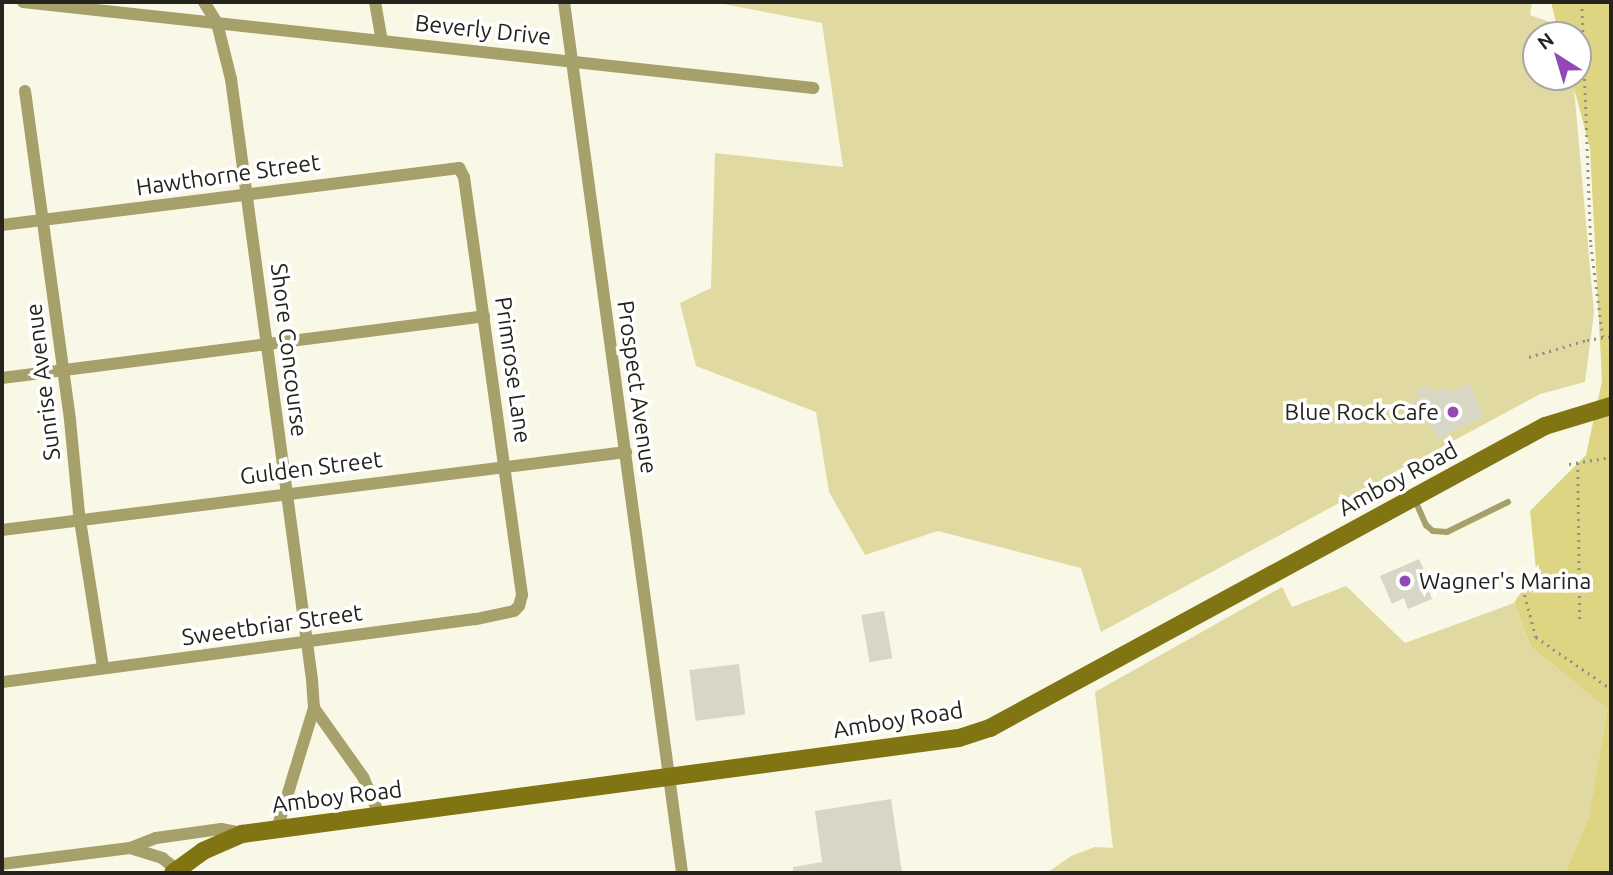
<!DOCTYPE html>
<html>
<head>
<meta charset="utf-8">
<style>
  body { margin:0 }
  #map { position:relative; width:1613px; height:875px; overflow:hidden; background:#f9f7e6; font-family:Ubuntu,sans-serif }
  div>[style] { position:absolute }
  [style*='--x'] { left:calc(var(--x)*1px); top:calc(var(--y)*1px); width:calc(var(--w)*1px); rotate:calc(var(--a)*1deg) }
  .green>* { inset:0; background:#e0daa2 }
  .water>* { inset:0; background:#ded583 }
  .building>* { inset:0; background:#d8d7c6; transform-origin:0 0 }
  .path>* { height:2.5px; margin-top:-1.25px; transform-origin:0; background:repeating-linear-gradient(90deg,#929185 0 2px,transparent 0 7px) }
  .service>* { height:6px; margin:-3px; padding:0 3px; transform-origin:3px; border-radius:3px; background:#a6a06a }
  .minor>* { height:12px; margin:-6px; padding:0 6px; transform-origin:6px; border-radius:6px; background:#a6a06a }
  .secondary>* { height:18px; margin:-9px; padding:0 9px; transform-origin:9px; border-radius:9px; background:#807512 }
  .dots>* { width:19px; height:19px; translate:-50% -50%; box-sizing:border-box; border:4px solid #fff; border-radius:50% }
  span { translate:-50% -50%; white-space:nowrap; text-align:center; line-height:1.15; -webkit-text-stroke:7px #fff; paint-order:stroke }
  .street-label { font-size:23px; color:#24231d }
  .poi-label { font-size:23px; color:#24231d }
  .right { translate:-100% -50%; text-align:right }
  .left { translate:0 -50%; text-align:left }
  .frame { position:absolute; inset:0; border:4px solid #24231d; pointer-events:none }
  .north { position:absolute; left:1522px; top:21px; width:70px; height:70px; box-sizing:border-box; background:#fff; border:2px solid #a7a7a5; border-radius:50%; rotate:323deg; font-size:19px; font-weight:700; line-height:28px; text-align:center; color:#24231d }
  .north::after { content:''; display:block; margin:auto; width:24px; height:32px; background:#9347b9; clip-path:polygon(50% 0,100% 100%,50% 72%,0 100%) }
</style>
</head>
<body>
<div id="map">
  <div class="green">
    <i style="clip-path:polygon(713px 2px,1532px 2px,1530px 15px,1569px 29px,1570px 35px,1536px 35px,1536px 77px,1573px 77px,1594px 313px,1585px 382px,1540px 394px,1101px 632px,1081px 568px,938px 531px,865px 555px,829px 492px,816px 412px,696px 366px,680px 303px,711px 288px,715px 153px,843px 167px,822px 23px)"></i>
    <i style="clip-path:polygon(1346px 586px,1405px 643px,1514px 603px,1531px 647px,1607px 709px,1588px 819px,1565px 873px,1047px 873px,1071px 856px,1095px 847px,1113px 848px,1095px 692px,1282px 587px,1292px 607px)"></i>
  </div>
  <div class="water">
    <i style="clip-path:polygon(1551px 2px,1611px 2px,1611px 873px,1565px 873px,1588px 819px,1607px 709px,1531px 647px,1514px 603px,1536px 569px,1530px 511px,1586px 455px,1602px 381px,1590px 148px,1571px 77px,1578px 77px,1578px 35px,1559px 35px)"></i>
  </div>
  <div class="building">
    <i style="clip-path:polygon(1470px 384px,1484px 417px,1437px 439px,1424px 410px,1416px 413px,1411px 402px,1420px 399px,1416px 391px,1429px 385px,1433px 393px,1446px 387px,1449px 393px)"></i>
    <i style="clip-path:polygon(1419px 559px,1431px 585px,1427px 587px,1432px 599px,1408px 609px,1404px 598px,1392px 604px,1380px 576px)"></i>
    <i style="left:884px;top:611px;width:48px;height:23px;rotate:80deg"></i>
    <i style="left:739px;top:664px;width:51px;height:50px;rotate:83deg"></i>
    <i style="clip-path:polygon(891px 799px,902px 873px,793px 873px,793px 867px,822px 862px,815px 811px)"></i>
  </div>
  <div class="path">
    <i style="--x:1582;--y:2;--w:243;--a:87.9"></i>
    <i style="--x:1591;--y:245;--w:94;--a:82.6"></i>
    <i style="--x:1529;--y:357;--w:60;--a:-16.3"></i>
    <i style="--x:1587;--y:340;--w:24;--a:-9"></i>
    <i style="--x:1578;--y:463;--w:160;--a:89.3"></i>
    <i style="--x:1569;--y:464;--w:43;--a:-9.5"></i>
    <i style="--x:1523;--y:588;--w:51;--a:75.1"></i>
    <i style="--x:1536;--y:637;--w:91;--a:34.7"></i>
  </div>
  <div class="service">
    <i style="--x:1414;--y:498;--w:30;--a:66"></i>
    <i style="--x:1426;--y:525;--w:9;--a:41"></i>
    <i style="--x:1433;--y:531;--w:14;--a:4"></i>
    <i style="--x:1447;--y:532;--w:68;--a:-26.2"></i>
  </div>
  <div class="minor">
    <i style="--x:23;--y:2;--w:795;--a:6.21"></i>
    <i style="--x:204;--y:2;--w:25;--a:58"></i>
    <i style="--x:217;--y:23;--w:58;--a:76"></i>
    <i style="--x:231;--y:79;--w:606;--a:82.32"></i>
    <i style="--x:312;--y:680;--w:28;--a:86"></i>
    <i style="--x:314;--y:708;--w:127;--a:107"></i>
    <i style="--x:375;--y:2;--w:39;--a:80"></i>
    <i style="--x:564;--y:2;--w:879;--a:82.28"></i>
    <i style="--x:25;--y:91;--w:332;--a:82.2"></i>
    <i style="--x:70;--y:420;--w:94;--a:84.5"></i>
    <i style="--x:79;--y:514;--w:156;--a:81.1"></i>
    <i style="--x:2;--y:225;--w:461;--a:-7.1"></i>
    <i style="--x:459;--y:168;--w:10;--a:61"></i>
    <i style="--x:464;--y:177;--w:422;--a:82.1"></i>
    <i style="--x:522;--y:595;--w:11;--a:105"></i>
    <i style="--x:519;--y:606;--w:7;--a:135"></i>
    <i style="--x:514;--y:611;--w:40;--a:168"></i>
    <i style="--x:475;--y:619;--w:477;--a:172.4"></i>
    <i style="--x:2;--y:378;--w:486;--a:-7.3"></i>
    <i style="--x:2;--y:530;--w:629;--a:-7.13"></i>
    <i style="--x:314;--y:708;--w:85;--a:54.6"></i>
    <i style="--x:363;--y:777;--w:43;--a:66.4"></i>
    <i style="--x:130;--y:848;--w:34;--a:17"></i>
    <i style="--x:162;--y:858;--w:18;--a:38"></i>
    <i style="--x:2;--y:864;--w:129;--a:-7.1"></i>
    <i style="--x:130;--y:848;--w:28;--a:-21"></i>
    <i style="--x:156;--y:838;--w:66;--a:-7.9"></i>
    <i style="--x:221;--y:829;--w:21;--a:11"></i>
  </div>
  <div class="secondary">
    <i style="--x:173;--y:873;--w:37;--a:-36"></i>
    <i style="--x:203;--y:851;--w:43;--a:-23.6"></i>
    <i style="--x:242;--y:834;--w:723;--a:-7.63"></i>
    <i style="--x:959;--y:738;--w:33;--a:-18"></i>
    <i style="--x:990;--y:728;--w:632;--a:-28.55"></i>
    <i style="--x:1545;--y:426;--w:69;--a:-16.9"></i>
  </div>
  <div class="dots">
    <i style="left:1453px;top:412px;background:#9347b9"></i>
    <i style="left:1405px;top:581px;background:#9347b9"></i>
  </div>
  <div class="street-label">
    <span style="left:483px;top:30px;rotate:6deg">Beverly Drive</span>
    <span style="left:228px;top:175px;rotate:-8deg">Hawthorne Street</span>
    <span style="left:289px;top:350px;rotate:83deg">Shore Concourse</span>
    <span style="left:513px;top:370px;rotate:82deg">Primrose Lane</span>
    <span style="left:43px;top:382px;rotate:-97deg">Sunrise Avenue</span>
    <span style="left:637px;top:387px;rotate:82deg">Prospect Avenue</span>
    <span style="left:311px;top:468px;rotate:-7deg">Gulden Street</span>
    <span style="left:1398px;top:479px;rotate:-28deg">Amboy Road</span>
    <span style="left:272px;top:625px;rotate:-8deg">Sweetbriar Street</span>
    <span style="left:898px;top:720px;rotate:-9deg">Amboy Road</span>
    <span style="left:337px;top:797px;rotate:-7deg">Amboy Road</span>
  </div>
  <div class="poi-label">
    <span class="right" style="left:1439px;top:412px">Blue Rock Cafe</span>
    <span class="left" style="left:1419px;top:581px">Wagner's Marina</span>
  </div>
  <div class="frame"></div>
  <div class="north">N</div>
</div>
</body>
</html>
